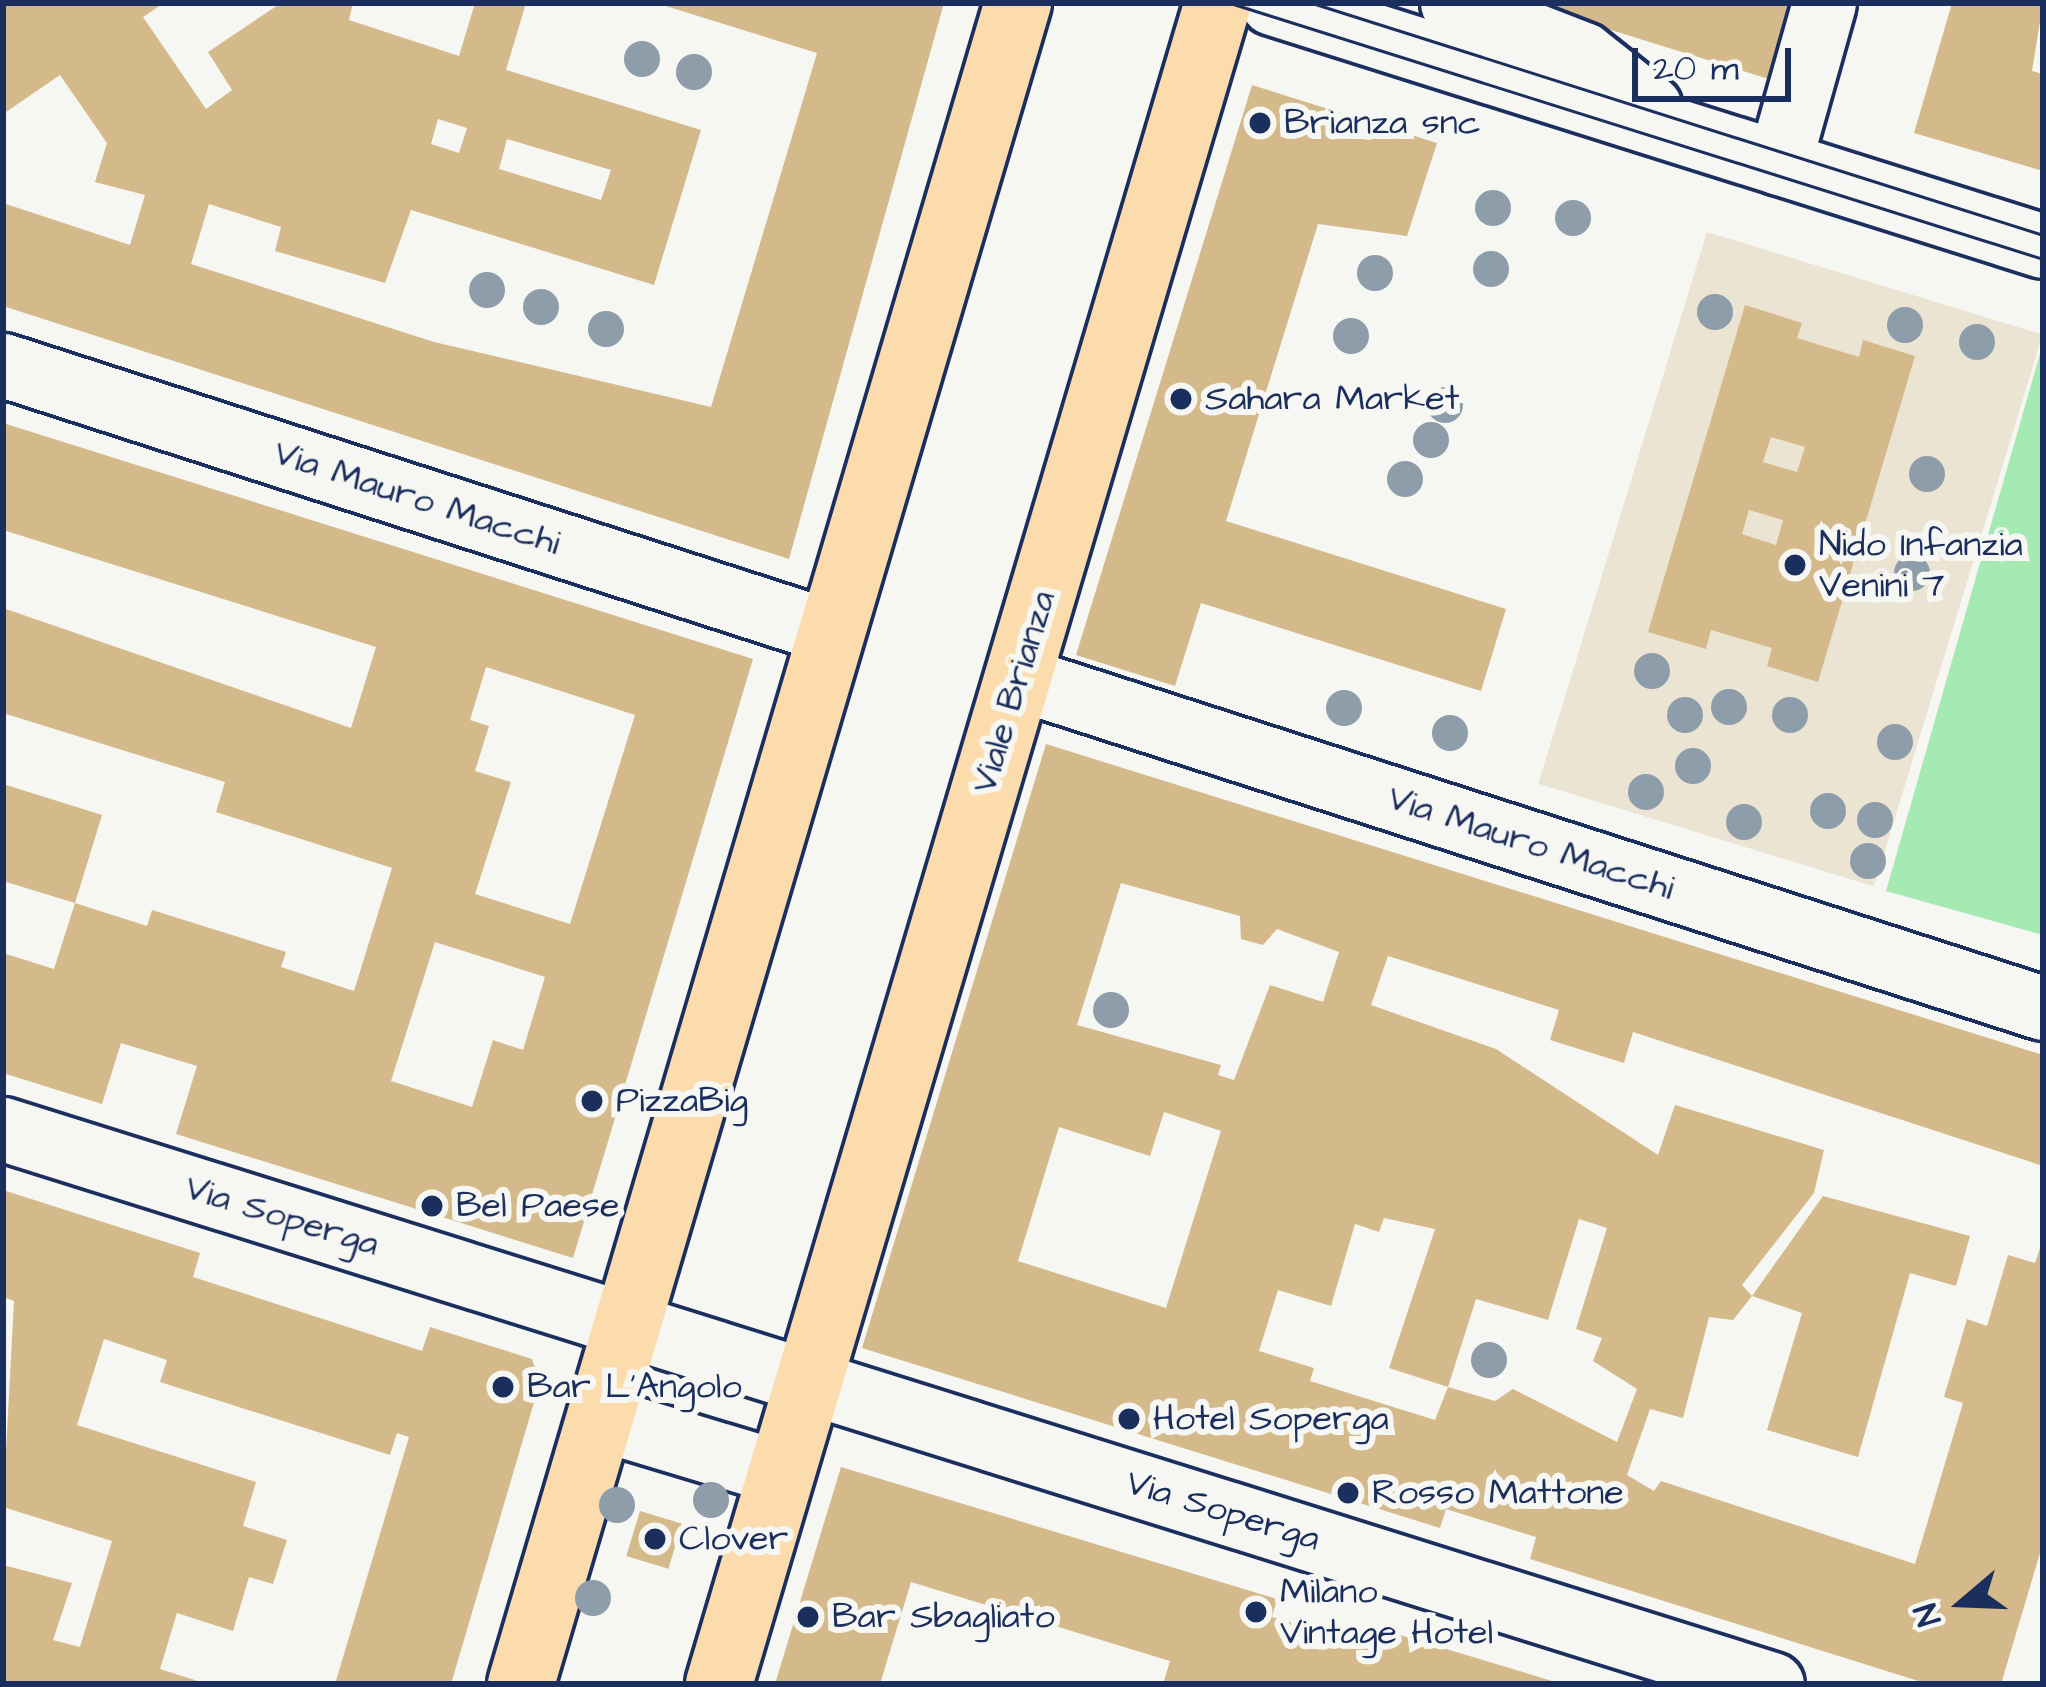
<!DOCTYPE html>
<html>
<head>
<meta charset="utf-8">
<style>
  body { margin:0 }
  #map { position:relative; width:2046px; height:1687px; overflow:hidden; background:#f6f6f2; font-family:"Architects Daughter",sans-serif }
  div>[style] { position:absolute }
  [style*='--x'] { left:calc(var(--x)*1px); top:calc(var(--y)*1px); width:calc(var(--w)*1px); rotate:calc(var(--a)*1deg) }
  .built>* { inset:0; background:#ece4d3; transform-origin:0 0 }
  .green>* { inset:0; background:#a5e9b3 }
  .building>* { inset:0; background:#d4ba8a; transform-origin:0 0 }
  .roads { filter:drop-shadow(3px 0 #1b2f5e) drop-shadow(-3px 0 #1b2f5e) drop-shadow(0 3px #1b2f5e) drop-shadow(0 -3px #1b2f5e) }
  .minor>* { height:63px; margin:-31.5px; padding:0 31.5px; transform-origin:31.5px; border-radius:31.5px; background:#f6f6f2 }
  .major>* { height:66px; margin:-33px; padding:0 33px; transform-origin:33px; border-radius:33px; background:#fcdcac }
  .tram>* { height:3px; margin:-1.5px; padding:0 1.5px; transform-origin:1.5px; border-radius:1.5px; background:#1b2f5e }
  .trees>* { width:36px; height:36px; margin:-18px; border-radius:50%; background:#8d9daa }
  .dots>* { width:33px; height:33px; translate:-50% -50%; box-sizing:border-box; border:6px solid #f6f6f2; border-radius:50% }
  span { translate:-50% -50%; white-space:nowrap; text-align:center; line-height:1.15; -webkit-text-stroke:12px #f6f6f2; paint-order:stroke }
  .poi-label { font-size:36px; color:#1b2f5e }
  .left { translate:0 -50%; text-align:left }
  .street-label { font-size:36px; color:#1b2f5e }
  .frame { position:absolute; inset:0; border:6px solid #1b2f5e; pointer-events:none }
  .north { position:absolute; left:1902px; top:1543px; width:120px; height:120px; -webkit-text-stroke:9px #f6f6f2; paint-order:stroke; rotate:251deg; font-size:33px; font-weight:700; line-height:48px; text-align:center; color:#1b2f5e }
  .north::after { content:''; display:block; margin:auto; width:42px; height:54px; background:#1b2f5e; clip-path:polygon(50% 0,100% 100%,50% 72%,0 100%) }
  .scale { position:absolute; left:1632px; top:48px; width:159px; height:54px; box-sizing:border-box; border:6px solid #1b2f5e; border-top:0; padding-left:15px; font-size:36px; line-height:42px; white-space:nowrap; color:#1b2f5e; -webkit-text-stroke:9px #f6f6f2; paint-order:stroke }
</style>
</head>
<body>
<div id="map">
  <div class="built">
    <i style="left:1707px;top:232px;width:351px;height:577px;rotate:17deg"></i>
  </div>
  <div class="green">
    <i style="clip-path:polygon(2043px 343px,2043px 935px,1886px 891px)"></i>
  </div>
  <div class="building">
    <i style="clip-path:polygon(evenodd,3px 3px,164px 3px,143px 17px,206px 109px,232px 90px,208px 52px,281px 3px,353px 3px,349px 20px,459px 56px,475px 3px,526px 3px,506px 70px,701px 130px,654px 285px,411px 210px,385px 283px,275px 251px,281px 227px,209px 204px,191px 264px,434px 342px,711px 407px,817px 53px,656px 3px,944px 3px,789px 559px,3px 306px,3px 203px,130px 245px,145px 195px,95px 182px,107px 143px,60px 75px,3px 114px,3px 3px,438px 119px,467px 128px,459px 153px,431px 144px,438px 119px,3px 3px,507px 139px,611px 170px,601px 200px,499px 169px,507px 139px)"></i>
    <i style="clip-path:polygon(1524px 3px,1807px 3px,1782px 83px)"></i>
    <i style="clip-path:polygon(1952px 3px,2043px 3px,2032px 71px,2043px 74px,2043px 171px,1914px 133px)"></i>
    <i style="clip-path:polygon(1252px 85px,1437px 143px,1407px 236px,1318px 224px,1226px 521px,1506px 609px,1481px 691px,1201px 603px,1175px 686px,1076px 655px)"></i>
    <i style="clip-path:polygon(evenodd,1745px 305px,1802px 323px,1797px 338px,1859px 357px,1863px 340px,1915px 356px,1818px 682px,1767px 666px,1772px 648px,1711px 630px,1706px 649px,1648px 632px,1745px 305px,1771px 437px,1805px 447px,1797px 472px,1763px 462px,1771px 437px,1745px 305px,1749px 510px,1783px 520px,1776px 545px,1742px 534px,1749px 510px)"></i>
    <i style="clip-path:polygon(evenodd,3px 423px,753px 659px,573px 1258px,176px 1134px,197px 1066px,121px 1043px,102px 1104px,3px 1073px,3px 953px,54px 969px,75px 903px,147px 926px,152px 910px,286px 952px,281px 967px,354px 991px,392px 868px,216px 812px,225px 782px,3px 713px,3px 608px,351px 728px,376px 647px,3px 530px,3px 423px,486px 667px,635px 715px,570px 924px,475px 894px,511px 782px,475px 771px,489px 726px,470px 720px,486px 667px,3px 423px,435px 942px,545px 977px,523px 1050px,493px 1040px,472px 1107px,391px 1081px,435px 942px)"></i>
    <i style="clip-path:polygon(evenodd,1046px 744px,2043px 1055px,2043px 1166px,1633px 1032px,1624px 1063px,1550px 1040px,1559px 1010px,1388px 956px,1371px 1005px,1496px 1049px,1658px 1155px,1675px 1105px,1824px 1150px,1814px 1193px,1742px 1285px,1752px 1296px,1733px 1320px,1709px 1317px,1683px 1418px,1650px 1409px,1627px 1475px,1654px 1491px,1661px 1481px,1915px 1564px,1963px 1403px,1944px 1397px,1967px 1319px,1987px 1326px,2008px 1255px,2035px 1263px,2043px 1239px,2043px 1543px,2001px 1684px,1928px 1684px,1530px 1559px,1536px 1537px,1446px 1509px,1440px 1528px,862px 1348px,1046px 744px,1121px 883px,1240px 916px,1241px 939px,1263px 945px,1277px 929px,1339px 952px,1323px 1002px,1270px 985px,1234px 1080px,1218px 1075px,1221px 1065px,1077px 1025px,1121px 883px,1046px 744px,1164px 1112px,1221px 1131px,1166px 1308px,1018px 1261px,1059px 1127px,1150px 1156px,1164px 1112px,1046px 744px,1384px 1218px,1435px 1229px,1389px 1368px,1448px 1387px,1476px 1299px,1548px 1320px,1579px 1219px,1607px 1228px,1576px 1329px,1602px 1338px,1593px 1361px,1637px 1389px,1617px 1442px,1513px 1389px,1495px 1401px,1448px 1387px,1435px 1420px,1310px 1381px,1314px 1368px,1259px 1351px,1278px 1290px,1331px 1306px,1355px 1224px,1379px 1232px,1384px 1218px)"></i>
    <i style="clip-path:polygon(3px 784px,102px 815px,75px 903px,3px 881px)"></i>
    <i style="clip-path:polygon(3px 1190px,200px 1253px,193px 1277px,422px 1351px,430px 1327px,532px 1359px,540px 1382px,451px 1684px,335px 1684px,409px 1437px,397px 1433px,390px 1455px,160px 1382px,167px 1360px,104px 1339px,77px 1425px,256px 1482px,243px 1526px,287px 1540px,273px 1584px,249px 1577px,233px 1631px,177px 1613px,160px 1669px,207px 1684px,3px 1684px,3px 1565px,72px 1583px,53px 1640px,80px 1647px,112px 1541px,3px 1507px,14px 1301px,3px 1297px)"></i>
    <i style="clip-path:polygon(1823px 1196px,1970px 1236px,1956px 1286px,1910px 1273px,1858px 1457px,1767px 1430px,1802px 1313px,1752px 1296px)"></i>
    <i style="clip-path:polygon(841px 1467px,1277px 1599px,1272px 1617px,1385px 1650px,1390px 1632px,1562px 1684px,1163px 1684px,1170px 1661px,911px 1582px,880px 1684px,775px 1684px)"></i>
    <i style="left:640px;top:1511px;width:44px;height:47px;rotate:17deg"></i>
  </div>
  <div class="roads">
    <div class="minor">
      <i style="--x:1272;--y:3;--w:808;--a:17.49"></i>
      <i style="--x:1452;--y:3;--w:141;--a:21.3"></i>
      <i style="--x:1583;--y:54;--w:85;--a:38.3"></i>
      <i style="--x:1779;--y:163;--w:166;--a:-74.3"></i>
      <i style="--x:3;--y:365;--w:870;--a:17.87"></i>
      <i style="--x:1018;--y:678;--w:1077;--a:17.85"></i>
      <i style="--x:3;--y:1129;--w:1854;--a:17.42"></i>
      <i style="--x:599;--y:1418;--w:190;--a:16.8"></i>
    </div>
    <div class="major">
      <i style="--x:521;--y:1684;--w:1753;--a:-73.53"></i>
      <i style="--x:719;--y:1684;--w:1753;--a:-73.47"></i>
    </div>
  </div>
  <div class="tram">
    <i style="--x:1230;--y:3;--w:852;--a:17.48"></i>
    <i style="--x:1312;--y:3;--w:767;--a:17.61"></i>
  </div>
  <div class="trees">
    <i style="left:642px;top:59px"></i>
    <i style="left:694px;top:72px"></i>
    <i style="left:1493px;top:208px"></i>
    <i style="left:1573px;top:218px"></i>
    <i style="left:1491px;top:269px"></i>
    <i style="left:1375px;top:273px"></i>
    <i style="left:487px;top:290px"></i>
    <i style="left:541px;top:307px"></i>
    <i style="left:1715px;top:312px"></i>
    <i style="left:1905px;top:325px"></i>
    <i style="left:606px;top:329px"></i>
    <i style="left:1351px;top:336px"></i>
    <i style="left:1977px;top:342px"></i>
    <i style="left:1445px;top:405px"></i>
    <i style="left:1431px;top:440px"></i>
    <i style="left:1927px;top:474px"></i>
    <i style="left:1405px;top:479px"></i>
    <i style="left:1912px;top:573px"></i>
    <i style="left:1652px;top:671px"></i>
    <i style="left:1729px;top:707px"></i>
    <i style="left:1344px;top:708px"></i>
    <i style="left:1685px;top:715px"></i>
    <i style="left:1790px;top:715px"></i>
    <i style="left:1450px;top:733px"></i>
    <i style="left:1895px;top:742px"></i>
    <i style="left:1693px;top:766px"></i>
    <i style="left:1646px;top:792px"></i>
    <i style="left:1828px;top:811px"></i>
    <i style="left:1875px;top:820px"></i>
    <i style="left:1744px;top:822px"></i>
    <i style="left:1868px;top:861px"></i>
    <i style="left:1111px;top:1010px"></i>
    <i style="left:1489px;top:1360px"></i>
    <i style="left:711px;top:1500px"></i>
    <i style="left:617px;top:1505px"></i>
    <i style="left:593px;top:1598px"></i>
  </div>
  <div class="dots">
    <i style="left:1260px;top:123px;background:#1b2f5e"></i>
    <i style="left:1181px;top:399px;background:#1b2f5e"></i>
    <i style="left:1795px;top:565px;background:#1b2f5e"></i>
    <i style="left:592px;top:1101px;background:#1b2f5e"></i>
    <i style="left:432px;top:1206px;background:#1b2f5e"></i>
    <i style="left:503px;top:1387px;background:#1b2f5e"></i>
    <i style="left:1129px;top:1419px;background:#1b2f5e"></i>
    <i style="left:1348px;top:1493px;background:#1b2f5e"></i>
    <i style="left:655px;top:1539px;background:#1b2f5e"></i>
    <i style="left:1256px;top:1612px;background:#1b2f5e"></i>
    <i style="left:808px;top:1617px;background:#1b2f5e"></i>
  </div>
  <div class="poi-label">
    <span class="left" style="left:1284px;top:123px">Brianza snc</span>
    <span class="left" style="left:1205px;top:399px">Sahara Market</span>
    <span class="left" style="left:1819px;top:565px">Nido Infanzia<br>Venini 7</span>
    <span class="left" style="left:616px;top:1101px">PizzaBig</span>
    <span class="left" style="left:456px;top:1206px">Bel Paese</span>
    <span class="left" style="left:527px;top:1387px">Bar L'Angolo</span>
    <span class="left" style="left:1153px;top:1419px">Hotel Soperga</span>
    <span class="left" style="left:1372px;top:1493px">Rosso Mattone</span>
    <span class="left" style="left:679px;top:1539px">Clover</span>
    <span class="left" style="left:1280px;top:1612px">Milano<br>Vintage Hotel</span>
    <span class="left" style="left:832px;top:1617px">Bar Sbagliato</span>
  </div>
  <div class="street-label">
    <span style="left:417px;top:498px;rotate:18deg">Via Mauro Macchi</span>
    <span style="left:1014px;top:692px;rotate:-73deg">Viale Brianza</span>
    <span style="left:1531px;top:843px;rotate:18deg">Via Mauro Macchi</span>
    <span style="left:282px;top:1216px;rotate:17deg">Via Soperga</span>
    <span style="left:1223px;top:1511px;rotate:17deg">Via Soperga</span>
  </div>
  <div class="frame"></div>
  <div class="north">N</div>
  <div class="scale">20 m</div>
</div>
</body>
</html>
